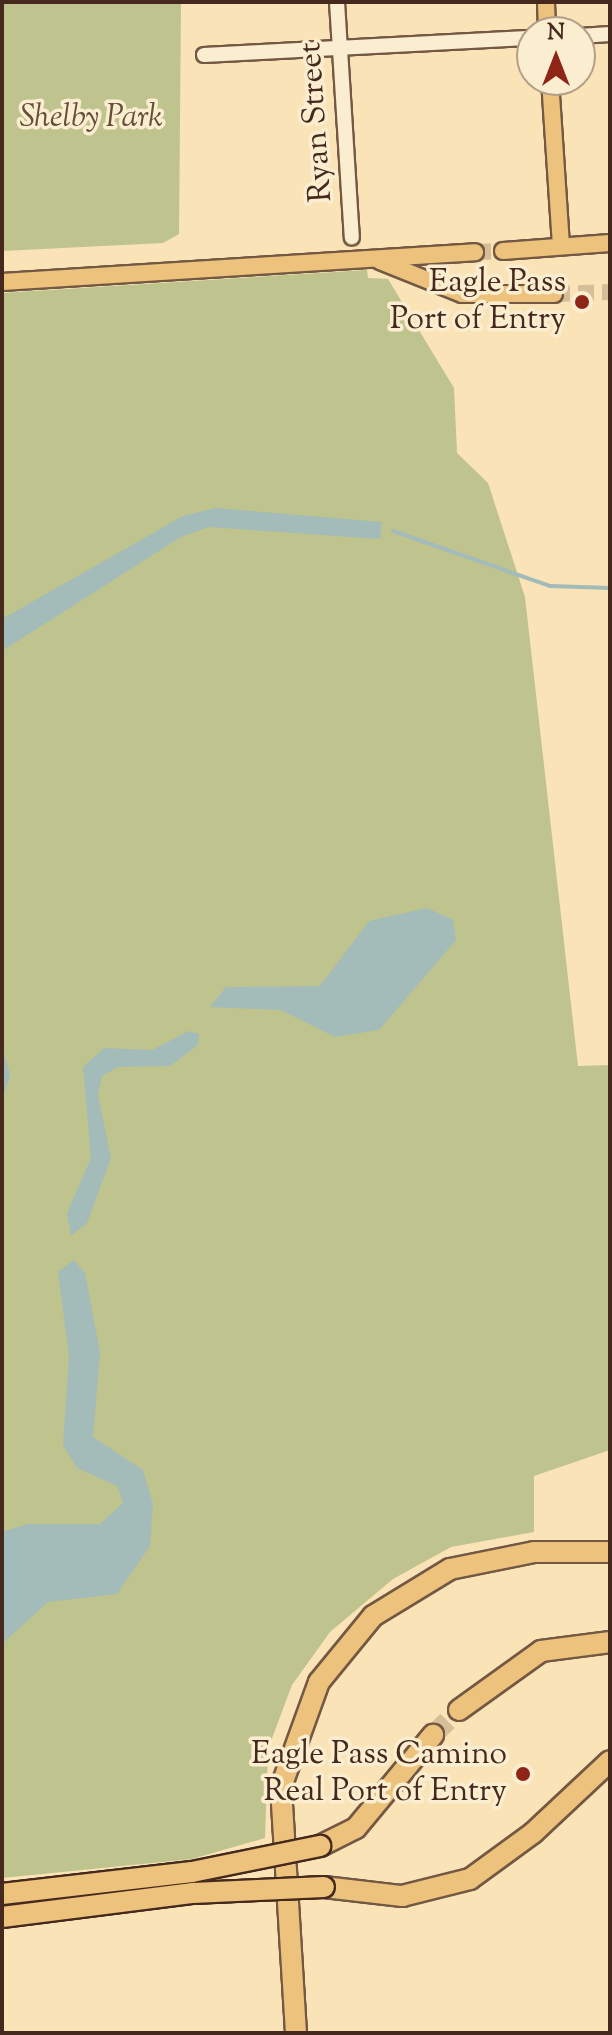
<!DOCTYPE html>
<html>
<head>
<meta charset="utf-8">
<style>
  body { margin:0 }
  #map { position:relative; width:612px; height:2035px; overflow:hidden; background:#f9e3b7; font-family:"Sorts Mill Goudy",serif }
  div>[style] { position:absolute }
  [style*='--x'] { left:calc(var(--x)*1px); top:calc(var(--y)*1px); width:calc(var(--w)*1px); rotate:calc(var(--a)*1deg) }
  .green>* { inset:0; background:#bfc38d }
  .water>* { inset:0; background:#a3bbb9 }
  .stream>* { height:4px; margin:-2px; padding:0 2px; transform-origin:2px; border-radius:2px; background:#a3bbb9 }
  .major-tunnel>* { height:16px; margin-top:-8px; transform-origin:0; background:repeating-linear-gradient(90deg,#d5be98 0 16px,transparent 0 24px) }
  .highway-tunnel>* { height:20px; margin-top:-10px; transform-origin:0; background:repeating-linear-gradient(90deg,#d5be98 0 20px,transparent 0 30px) }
  .roads { filter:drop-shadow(2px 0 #735844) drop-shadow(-2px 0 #735844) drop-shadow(0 2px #735844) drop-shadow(0 -2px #735844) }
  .minor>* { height:14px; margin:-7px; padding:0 7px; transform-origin:7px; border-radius:7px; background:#fbedd0 }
  .major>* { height:16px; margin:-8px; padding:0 8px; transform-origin:8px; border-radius:8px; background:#ecc27c }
  .highway>* { height:20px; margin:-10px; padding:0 10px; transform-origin:10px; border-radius:10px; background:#ecc27c }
  .bridges { filter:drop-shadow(2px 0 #46291d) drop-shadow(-2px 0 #46291d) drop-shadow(0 2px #46291d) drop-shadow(0 -2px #46291d) }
  .highway-bridge>* { height:20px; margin:-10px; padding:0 10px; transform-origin:10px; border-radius:10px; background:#ecc27c }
  .dots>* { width:22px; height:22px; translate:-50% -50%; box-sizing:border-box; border:4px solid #fbedd0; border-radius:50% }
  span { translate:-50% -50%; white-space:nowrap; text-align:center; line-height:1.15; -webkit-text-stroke:7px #fbedd0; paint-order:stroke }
  .park-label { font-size:32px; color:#645039; font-style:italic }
  .street-label { font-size:32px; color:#46291d }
  .poi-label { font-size:32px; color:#46291d }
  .right { translate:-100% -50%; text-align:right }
  .frame { position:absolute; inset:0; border:4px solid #46291d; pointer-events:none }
  .north { position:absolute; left:516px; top:16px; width:80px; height:80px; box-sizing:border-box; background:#fbedd0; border:2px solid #b39f88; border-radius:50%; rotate:0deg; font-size:22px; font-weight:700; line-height:32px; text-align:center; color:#46291d }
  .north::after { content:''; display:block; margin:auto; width:28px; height:36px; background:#8f2418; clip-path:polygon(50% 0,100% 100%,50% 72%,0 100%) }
</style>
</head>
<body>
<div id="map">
  <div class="green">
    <i style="clip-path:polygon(2px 2px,181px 2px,179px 234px,163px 243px,2px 251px)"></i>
    <i style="clip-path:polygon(367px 270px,368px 278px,388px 279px,454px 388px,457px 453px,488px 483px,525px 597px,578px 1066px,610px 1065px,610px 1450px,534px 1476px,534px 1532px,451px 1547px,393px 1579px,330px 1632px,292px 1685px,268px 1749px,265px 1838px,192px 1859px,2px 1878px,2px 293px)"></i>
  </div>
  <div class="water">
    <i style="clip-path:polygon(216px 508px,382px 522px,380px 539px,209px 527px,181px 537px,2px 651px,2px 619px,183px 516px)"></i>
    <i style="clip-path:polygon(427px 908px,453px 920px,456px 940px,379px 1030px,335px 1037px,281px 1010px,210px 1007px,226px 987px,320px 986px,369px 921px)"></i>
    <i style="clip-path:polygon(189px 1031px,199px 1034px,198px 1045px,170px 1066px,118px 1067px,102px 1076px,98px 1095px,111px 1158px,87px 1223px,71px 1236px,67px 1213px,91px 1158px,83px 1067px,104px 1048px,152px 1050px)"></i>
    <i style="clip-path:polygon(2px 1048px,10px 1075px,2px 1100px)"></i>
    <i style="clip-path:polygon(74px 1260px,85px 1273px,100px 1352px,93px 1437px,143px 1470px,153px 1504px,150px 1546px,117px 1594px,48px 1602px,2px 1644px,2px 1532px,27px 1524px,100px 1524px,123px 1503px,117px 1486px,77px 1468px,63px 1445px,69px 1356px,58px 1272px)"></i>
  </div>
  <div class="stream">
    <i style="--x:393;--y:531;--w:166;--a:19.3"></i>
    <i style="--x:550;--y:586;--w:60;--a:1.9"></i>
  </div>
  <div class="major-tunnel">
    <i style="--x:475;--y:252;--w:28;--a:-2"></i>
    <i style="--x:554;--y:294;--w:56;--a:-2"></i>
  </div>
  <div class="highway-tunnel">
    <i style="--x:433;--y:1735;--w:36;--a:-44"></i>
  </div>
  <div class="roads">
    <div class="minor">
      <i style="--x:337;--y:2;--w:236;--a:86.4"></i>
      <i style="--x:580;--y:36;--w:30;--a:-4"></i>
      <i style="--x:204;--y:55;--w:328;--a:-3"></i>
    </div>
    <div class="major">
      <i style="--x:546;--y:2;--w:30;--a:88"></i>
      <i style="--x:550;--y:80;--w:166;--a:86.2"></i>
      <i style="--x:503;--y:251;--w:107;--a:-4.3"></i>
      <i style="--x:380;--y:261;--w:88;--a:21.9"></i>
      <i style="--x:462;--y:294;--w:92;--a:0"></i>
      <i style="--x:2;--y:282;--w:474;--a:-3.6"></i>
    </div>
    <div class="highway">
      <i style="--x:459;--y:1710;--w:101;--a:-35.7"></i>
      <i style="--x:541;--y:1651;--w:70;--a:-7.4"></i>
      <i style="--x:320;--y:1846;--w:40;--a:-26.6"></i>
      <i style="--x:356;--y:1828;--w:121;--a:-50.4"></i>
      <i style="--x:324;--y:1887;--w:79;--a:6.6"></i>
      <i style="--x:402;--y:1896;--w:70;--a:-14"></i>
      <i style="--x:470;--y:1879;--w:78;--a:-36.1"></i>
      <i style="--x:533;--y:1833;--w:105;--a:-43.1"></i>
      <i style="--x:296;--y:2033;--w:246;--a:-93.5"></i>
      <i style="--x:281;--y:1787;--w:112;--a:-70.1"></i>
      <i style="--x:319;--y:1682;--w:85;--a:-50.7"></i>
      <i style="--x:373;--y:1616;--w:90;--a:-31.4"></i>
      <i style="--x:450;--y:1569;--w:86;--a:-11.4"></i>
      <i style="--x:534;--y:1552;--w:76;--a:0"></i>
    </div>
  </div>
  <div class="bridges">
    <div class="highway-bridge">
      <i style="--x:2;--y:1894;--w:191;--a:-6.6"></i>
      <i style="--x:192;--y:1872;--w:131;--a:-11.5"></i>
      <i style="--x:2;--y:1917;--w:193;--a:-7.2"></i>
      <i style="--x:193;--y:1893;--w:131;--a:-2.6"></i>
    </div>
  </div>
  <div class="dots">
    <i style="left:582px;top:302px;background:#8f2418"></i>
    <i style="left:523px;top:1774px;background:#8f2418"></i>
  </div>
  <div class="park-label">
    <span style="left:91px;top:118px">Shelby Park</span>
  </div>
  <div class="street-label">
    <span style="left:317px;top:122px;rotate:-94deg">Ryan Street</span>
  </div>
  <div class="poi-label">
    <span class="right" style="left:566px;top:302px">Eagle Pass<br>Port of Entry</span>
    <span class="right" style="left:507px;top:1774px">Eagle Pass Camino<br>Real Port of Entry</span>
  </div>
  <div class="frame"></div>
  <div class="north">N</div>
</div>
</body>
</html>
